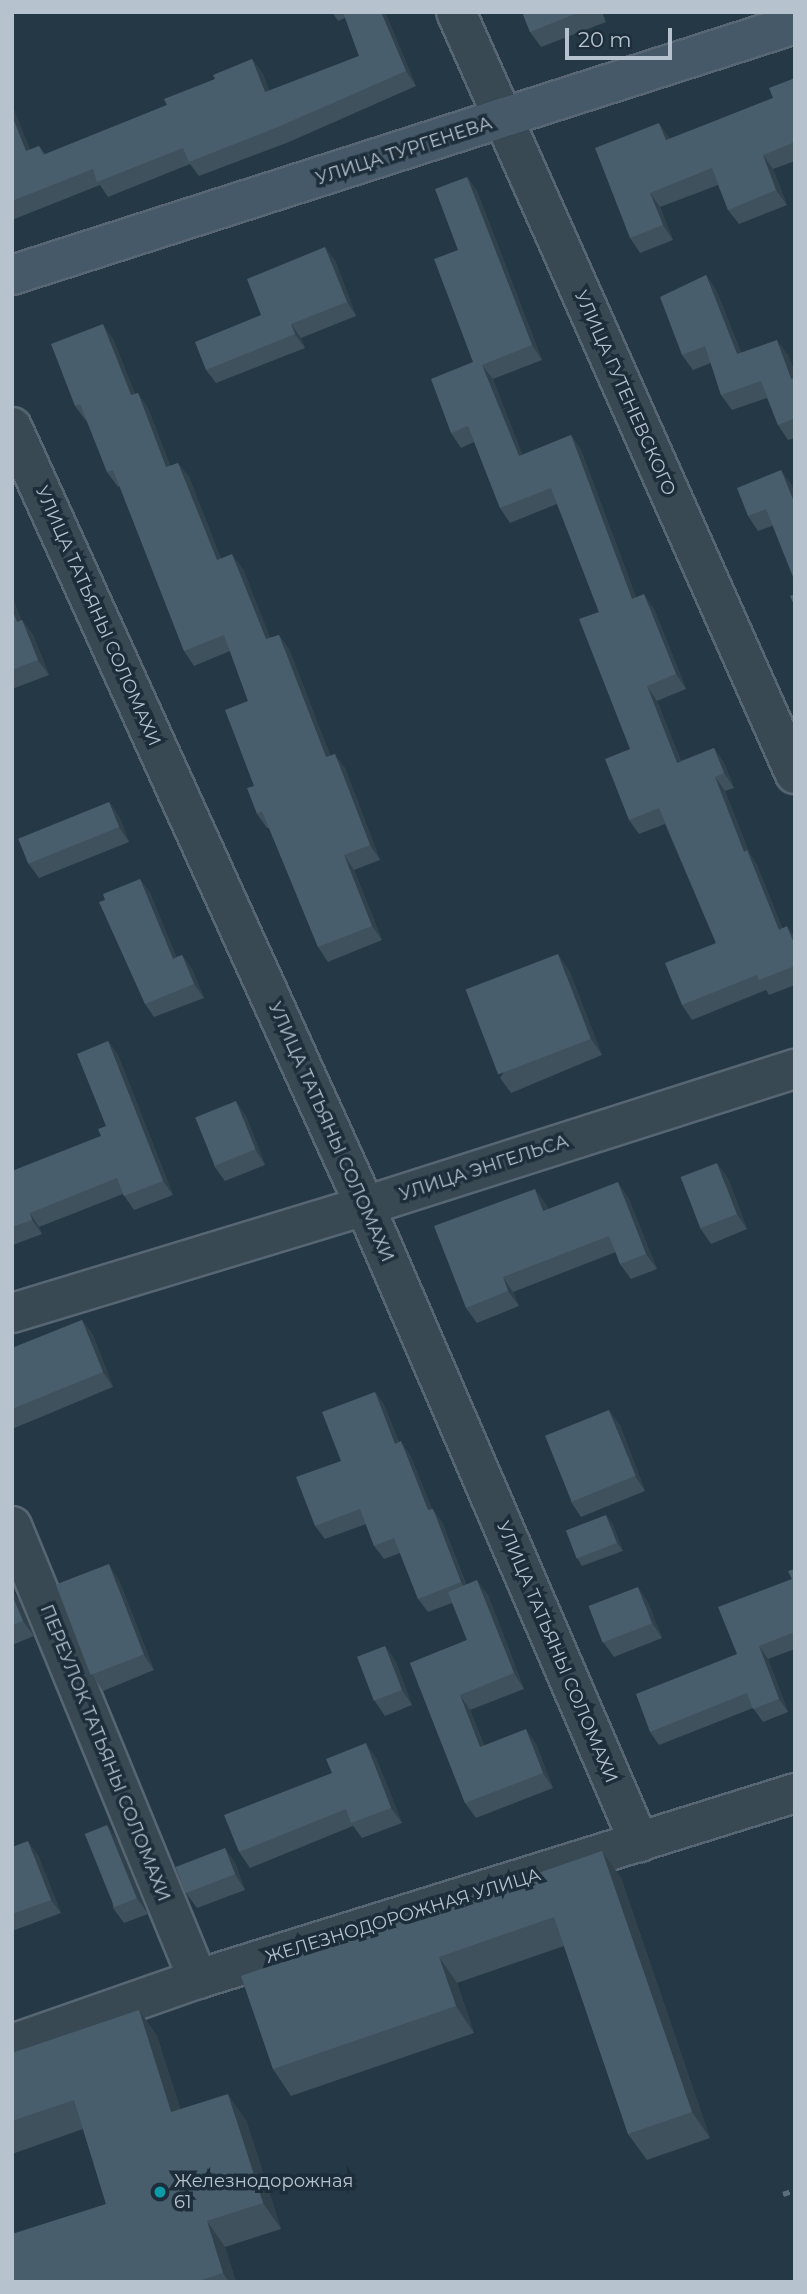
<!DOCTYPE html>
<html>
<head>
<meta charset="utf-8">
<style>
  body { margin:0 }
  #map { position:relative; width:807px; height:2294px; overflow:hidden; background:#243845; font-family:Montserrat,sans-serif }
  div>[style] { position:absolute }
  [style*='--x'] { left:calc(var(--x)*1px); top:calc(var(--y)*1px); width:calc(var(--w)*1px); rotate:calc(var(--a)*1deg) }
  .roads { filter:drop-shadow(2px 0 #576672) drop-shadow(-2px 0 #576672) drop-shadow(0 2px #576672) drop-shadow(0 -2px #576672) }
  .street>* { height:38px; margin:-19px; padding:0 19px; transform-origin:19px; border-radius:19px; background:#394954 }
  .secondary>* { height:38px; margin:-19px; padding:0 19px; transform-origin:19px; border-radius:19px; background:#465968 }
  .rail>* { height:5px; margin-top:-2.5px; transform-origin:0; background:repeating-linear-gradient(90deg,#5a6e7c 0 7px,transparent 0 14px) }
  .wall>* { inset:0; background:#3e515d }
  .shaded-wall>* { inset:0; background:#32424c }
  .building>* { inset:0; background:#485e6c; transform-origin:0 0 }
  .dots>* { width:19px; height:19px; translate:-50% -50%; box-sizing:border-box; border:4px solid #1d2e3a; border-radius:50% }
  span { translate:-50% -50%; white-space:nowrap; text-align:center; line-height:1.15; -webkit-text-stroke:7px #1d2e3a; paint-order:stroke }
  .street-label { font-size:18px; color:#b6c3ce }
  .poi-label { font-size:18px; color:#b6c3ce }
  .left { translate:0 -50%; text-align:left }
  .frame { position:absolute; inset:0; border:14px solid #b6c3ce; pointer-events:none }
  .scale { position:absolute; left:565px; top:28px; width:107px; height:32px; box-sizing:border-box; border:4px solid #b6c3ce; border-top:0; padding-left:9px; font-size:21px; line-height:24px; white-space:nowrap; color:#b6c3ce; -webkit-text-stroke:5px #1d2e3a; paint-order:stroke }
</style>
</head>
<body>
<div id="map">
  <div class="roads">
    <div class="street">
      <i style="--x:456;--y:12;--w:834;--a:66.02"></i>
      <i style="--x:12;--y:427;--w:855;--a:65.62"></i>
      <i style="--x:365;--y:1206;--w:693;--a:66.69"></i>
      <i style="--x:12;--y:1313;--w:369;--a:-16.9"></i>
      <i style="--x:365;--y:1206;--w:451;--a:-17.7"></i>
      <i style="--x:12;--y:1526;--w:490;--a:67.7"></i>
      <i style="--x:12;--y:2044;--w:197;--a:-19.3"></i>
      <i style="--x:198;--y:1979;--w:625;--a:-17.3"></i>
    </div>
    <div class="secondary">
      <i style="--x:12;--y:275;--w:822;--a:-17.77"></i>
    </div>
  </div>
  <div class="rail">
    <i style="--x:783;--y:2194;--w:13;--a:-18"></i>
  </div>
  <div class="wall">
    <i style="clip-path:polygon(332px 12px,385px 12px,416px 86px,289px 142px,199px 176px,190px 164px,108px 197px,100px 185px,12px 220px,12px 105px,30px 150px,39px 146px,45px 154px,167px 105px,252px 59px,263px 74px,269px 91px,359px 56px,345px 18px,338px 21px)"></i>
    <i style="clip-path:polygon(522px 12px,602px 12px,606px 22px,541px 47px,530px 32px)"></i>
    <i style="clip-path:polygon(795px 78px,795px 161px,773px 169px,787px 205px,739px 224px,728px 210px,718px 185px,660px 207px,673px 240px,640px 253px,630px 238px,670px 139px,773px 98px)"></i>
    <i style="clip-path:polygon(467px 177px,477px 191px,542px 360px,493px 379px,522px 455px,571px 435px,581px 450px,636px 597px,654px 609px,686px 689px,657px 701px,681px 761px,714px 748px,724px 763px,734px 788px,725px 791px,749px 852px,757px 865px,782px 928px,795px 937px,795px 985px,769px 995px,766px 990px,692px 1020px,682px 1005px,716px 943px,665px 824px,639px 834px,629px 820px,630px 749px,599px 612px,557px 504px,510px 523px,500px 508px,474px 442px,461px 448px,451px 433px,473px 362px)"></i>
    <i style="clip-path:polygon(335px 260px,356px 316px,301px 338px,305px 348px,216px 383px,206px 370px,261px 315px)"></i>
    <i style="clip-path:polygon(706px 275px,716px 290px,741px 352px,788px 355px,795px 374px,795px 438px,788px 440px,778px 425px,767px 398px,732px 410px,721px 395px,711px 363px,693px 370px,682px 355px)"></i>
    <i style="clip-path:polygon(113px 339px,135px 394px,138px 393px,148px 408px,170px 466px,178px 463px,189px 477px,221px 559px,243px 569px,270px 638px,279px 635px,289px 649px,330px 755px,345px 768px,380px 860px,354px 870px,382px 940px,328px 962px,318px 947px,269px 828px,267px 828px,257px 814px,254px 786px,248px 701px,230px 651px,194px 666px,184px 651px,120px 486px,118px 487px,107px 472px,87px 420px,86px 421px,75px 406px)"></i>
    <i style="clip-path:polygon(781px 470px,792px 486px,772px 526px,758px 531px,748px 516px)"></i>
    <i style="clip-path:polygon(12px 596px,21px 620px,22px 620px,33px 635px,49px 675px,12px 689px)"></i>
    <i style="clip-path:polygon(109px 802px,120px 818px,129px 842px,39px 878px,28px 863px)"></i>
    <i style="clip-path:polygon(140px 879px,150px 893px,176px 957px,182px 955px,192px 969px,204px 998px,154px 1017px,145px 1004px,105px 900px)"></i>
    <i style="clip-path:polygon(569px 970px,602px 1055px,511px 1093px,500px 1078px)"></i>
    <i style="clip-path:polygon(108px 1041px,118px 1055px,173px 1195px,134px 1210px,123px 1194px,39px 1227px,42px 1234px,13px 1245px,12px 1243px,12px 1171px,101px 1136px,106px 1126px)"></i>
    <i style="clip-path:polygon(246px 1116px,265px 1165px,225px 1181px,214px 1166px)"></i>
    <i style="clip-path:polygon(728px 1178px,747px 1229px,711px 1244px,700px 1228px)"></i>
    <i style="clip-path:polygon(628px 1197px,657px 1269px,631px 1279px,620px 1264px,616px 1252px,513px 1292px,519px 1306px,477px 1323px,466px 1308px,546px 1204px,548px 1209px)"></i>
    <i style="clip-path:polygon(82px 1320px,93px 1335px,113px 1387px,12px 1429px,12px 1348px)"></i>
    <i style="clip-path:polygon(375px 1392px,384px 1405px,399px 1442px,410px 1455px,432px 1509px,442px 1522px,466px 1584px,488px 1595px,524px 1689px,470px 1710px,484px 1745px,536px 1744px,553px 1788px,476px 1818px,465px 1803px,410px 1663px,467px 1640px,452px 1603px,428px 1612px,418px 1599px,400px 1553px,384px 1559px,374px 1546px,366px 1524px,325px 1539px,315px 1526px,341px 1461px)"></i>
    <i style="clip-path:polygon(620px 1425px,645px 1491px,581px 1517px,571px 1502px)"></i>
    <i style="clip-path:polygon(612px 1523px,623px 1551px,582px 1566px,577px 1558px)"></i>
    <i style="clip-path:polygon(795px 1569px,795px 1649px,768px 1659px,788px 1712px,763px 1722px,753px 1708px,659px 1745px,650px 1732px,737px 1654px,792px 1579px)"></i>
    <i style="clip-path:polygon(119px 1580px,154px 1670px,103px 1691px,93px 1676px)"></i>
    <i style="clip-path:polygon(12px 1591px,19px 1601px,34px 1636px,12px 1645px)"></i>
    <i style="clip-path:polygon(648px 1602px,662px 1638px,614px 1657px,603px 1642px)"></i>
    <i style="clip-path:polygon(385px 1646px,396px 1662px,412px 1705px,385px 1716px,374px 1700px)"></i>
    <i style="clip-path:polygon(376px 1758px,402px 1823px,362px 1838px,353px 1826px,250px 1868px,239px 1852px,332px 1773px)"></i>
    <i style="clip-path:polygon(107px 1825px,117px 1840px,148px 1914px,124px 1923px,113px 1908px)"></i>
    <i style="clip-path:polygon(12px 1847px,38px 1855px,61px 1913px,12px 1931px)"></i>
    <i style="clip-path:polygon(225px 1848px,235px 1863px,245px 1890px,197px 1908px,186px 1893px)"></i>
    <i style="clip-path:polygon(602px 1851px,621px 1878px,710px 2138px,647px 2160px,628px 2134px,564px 1946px,457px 1983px,474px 2033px,291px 2096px,273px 2069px,241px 1976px)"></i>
    <i style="clip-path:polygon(139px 2010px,157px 2036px,180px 2109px,246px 2120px,281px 2229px,225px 2247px,236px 2282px,12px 2282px,106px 2204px,83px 2129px,12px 2154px,12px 2053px)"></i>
  </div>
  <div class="shaded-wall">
    <i style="clip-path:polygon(381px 12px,385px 12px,416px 86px,406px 71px)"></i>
    <i style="clip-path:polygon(252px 59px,263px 74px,275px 107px,265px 92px)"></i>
    <i style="clip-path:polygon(12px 105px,37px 166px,26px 151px,12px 116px)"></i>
    <i style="clip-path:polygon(659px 123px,669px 137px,676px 155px,666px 140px)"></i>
    <i style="clip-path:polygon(763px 155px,773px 169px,787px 205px,776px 190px)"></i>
    <i style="clip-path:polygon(467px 177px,477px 191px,542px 360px,532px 345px)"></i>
    <i style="clip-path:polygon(650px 193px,660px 207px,673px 240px,663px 225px)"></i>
    <i style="clip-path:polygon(325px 247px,335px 260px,356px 316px,347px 302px)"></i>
    <i style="clip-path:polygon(706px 275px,716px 290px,748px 369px,737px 354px)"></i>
    <i style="clip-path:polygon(103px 324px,113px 339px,142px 410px,131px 395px)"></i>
    <i style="clip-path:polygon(291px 324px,301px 338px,305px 348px,295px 334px)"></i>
    <i style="clip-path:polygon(777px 340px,788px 355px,795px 374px,795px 385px,791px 379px)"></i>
    <i style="clip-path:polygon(482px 365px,493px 379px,529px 471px,519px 456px)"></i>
    <i style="clip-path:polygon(138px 393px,148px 408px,177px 482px,166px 467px)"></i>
    <i style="clip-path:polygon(571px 435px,581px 450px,642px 613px,632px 599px)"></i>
    <i style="clip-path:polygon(178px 463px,189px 477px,227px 575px,217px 560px)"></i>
    <i style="clip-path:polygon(781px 470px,792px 486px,795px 492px,795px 504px)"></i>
    <i style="clip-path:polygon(232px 554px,243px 569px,277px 654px,266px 639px)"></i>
    <i style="clip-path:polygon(644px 594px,654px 609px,686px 689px,676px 674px)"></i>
    <i style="clip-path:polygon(12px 596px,28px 637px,17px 622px,12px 609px)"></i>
    <i style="clip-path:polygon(22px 620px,33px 635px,49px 675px,38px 660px)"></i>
    <i style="clip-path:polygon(279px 635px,289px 649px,337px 772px,326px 757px)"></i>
    <i style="clip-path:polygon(647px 686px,657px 701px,687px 777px,677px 763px)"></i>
    <i style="clip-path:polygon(714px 748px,724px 763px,734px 788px,724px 773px)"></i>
    <i style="clip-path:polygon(335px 754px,345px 768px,380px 860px,370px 845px)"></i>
    <i style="clip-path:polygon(715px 777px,725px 791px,749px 852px,757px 865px,789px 944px,779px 930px,744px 852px)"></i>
    <i style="clip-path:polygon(109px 802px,120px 818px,129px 842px,119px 827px)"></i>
    <i style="clip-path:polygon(344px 855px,354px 870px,382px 940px,372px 926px)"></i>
    <i style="clip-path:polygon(140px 879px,150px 893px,183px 972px,173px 959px)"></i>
    <i style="clip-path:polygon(787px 926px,795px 937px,795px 946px)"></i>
    <i style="clip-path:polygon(558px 954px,569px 970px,602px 1055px,591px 1039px)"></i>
    <i style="clip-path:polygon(182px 955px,192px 969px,204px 998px,194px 984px)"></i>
    <i style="clip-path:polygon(108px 1041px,118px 1055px,173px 1195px,163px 1181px)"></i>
    <i style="clip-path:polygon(236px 1101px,246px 1116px,265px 1165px,255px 1149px)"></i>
    <i style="clip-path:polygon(717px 1163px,728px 1178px,747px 1229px,737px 1214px)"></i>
    <i style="clip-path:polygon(618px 1182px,628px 1197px,657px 1269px,646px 1254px)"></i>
    <i style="clip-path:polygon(535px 1189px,546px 1204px,554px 1226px,543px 1211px)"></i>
    <i style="clip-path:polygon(30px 1213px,39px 1227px,42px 1234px,32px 1220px)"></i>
    <i style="clip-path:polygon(503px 1277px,513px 1292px,519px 1306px,508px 1291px)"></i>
    <i style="clip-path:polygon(82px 1320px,93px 1335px,113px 1387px,103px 1372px)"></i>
    <i style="clip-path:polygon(375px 1392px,384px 1405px,405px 1457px,395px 1444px)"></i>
    <i style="clip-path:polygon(609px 1410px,620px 1425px,645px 1491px,635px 1476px)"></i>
    <i style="clip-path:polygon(401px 1441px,410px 1455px,438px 1524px,428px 1510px)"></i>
    <i style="clip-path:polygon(433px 1509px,442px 1522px,470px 1596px,461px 1582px)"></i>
    <i style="clip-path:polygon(606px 1515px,612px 1523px,623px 1551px,617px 1543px)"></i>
    <i style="clip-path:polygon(109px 1564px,119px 1580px,154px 1670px,144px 1655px)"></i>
    <i style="clip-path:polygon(477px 1580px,488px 1595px,524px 1689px,514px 1673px)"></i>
    <i style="clip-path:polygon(638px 1587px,648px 1602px,662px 1638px,652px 1623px)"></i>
    <i style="clip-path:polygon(12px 1591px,19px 1601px,34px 1636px,23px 1621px,12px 1595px)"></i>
    <i style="clip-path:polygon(385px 1646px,396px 1662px,412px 1705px,402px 1690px)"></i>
    <i style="clip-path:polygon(759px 1646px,768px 1659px,788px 1712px,779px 1699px)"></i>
    <i style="clip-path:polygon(460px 1695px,470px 1710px,490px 1762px,480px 1747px)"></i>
    <i style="clip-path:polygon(526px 1729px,536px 1744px,553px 1788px,543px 1773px)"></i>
    <i style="clip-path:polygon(366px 1743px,376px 1758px,402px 1823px,391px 1808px)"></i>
    <i style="clip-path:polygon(107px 1825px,117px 1840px,148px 1914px,137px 1898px)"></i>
    <i style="clip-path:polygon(28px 1841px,38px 1855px,61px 1913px,51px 1900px)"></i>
    <i style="clip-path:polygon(225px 1848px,235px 1863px,245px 1890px,235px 1874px)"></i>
    <i style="clip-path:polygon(602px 1851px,621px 1878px,710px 2138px,692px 2112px)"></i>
    <i style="clip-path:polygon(439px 1957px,457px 1983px,474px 2033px,456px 2006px)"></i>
    <i style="clip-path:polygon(139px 2010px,157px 2036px,190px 2138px,171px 2112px)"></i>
    <i style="clip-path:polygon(228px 2094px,246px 2120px,281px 2229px,263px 2203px)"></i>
    <i style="clip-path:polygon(207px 2221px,225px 2247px,236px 2282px,229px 2282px,223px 2273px)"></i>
  </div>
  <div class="building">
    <i style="clip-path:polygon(343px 12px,381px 12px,406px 71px,278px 127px,189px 162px,183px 148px,97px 182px,93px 169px,12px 201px,12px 116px,26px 151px,39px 146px,43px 155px,167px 105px,164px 99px,215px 79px,213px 75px,252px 59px,265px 92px,359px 56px)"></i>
    <i style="clip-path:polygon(522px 12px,580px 12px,530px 32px)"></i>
    <i style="clip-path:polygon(795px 78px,795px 142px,763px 155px,776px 190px,728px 210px,712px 168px,650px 193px,663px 225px,630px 238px,595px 148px,659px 123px,666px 140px,773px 98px,769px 88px)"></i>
    <i style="clip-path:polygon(467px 177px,532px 345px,482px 365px,519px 456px,571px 435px,632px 599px,644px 594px,676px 674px,647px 686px,677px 763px,714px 748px,724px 773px,715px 777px,744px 852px,747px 850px,779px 930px,787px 926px,795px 946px,795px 966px,759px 980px,757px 975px,682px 1005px,665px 963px,716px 943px,659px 808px,629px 820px,605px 759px,630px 749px,579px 619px,599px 612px,551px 488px,500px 508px,468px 426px,451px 433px,431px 379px,473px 362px,434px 259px,458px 250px,435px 189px)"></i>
    <i style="clip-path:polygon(325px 247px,347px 302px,291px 324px,295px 334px,206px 370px,195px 342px,261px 315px,247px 279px)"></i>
    <i style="clip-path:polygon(706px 275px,737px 354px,777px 340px,791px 379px,795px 378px,795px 418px,778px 425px,761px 381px,721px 395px,705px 346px,682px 355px,660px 297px)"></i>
    <i style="clip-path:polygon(103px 324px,131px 395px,138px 393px,166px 467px,178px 463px,217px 560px,232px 554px,266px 639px,279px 635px,326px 757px,335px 754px,370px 845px,344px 855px,372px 926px,318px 947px,262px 811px,257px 814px,247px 788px,254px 786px,225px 710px,248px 701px,224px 635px,184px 651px,113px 470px,107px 472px,80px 404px,75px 406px,51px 344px)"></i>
    <i style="clip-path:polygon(781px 470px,795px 504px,795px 582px,766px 509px,748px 516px,737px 488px)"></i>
    <i style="clip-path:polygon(795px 594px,795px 607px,790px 596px)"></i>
    <i style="clip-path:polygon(12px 609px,17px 622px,22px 620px,38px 660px,12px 670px)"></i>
    <i style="left:109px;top:802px;width:27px;height:98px;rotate:68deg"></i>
    <i style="clip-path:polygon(140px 879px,173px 959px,182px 955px,194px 984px,145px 1004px,99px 902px,105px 900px,103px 894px)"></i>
    <i style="left:558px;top:954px;width:91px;height:99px;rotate:69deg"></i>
    <i style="clip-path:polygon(108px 1041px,163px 1181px,124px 1196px,117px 1178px,30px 1213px,32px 1220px,12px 1227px,12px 1171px,101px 1136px,98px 1129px,106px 1126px,77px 1054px)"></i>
    <i style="left:236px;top:1101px;width:52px;height:44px;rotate:68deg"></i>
    <i style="left:717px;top:1163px;width:55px;height:39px;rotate:69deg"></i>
    <i style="clip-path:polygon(618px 1182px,646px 1254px,620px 1264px,609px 1236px,503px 1277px,508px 1291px,466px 1308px,434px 1226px,535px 1189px,543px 1211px)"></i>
    <i style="clip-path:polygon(82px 1320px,103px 1372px,12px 1409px,12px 1348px)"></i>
    <i style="clip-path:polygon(375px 1392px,395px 1444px,401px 1441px,428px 1510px,433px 1509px,461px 1582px,418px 1599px,394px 1538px,374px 1546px,360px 1509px,315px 1526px,296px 1477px,341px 1461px,322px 1412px)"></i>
    <i style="left:609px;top:1410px;width:71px;height:69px;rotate:68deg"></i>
    <i style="left:606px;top:1515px;width:30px;height:43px;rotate:69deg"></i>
    <i style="left:109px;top:1564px;width:97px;height:57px;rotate:69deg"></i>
    <i style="clip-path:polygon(795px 1569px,795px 1632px,759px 1646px,779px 1699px,753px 1709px,747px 1693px,650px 1732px,636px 1694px,737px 1654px,718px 1607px,792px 1579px,788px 1571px)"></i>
    <i style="clip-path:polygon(477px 1580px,514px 1673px,460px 1695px,480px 1747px,526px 1729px,543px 1773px,465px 1803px,410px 1663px,467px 1640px,448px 1592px)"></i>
    <i style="left:638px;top:1587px;width:39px;height:53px;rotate:69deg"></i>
    <i style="clip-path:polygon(12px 1595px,23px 1621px,12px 1625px)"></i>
    <i style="left:385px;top:1646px;width:47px;height:30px;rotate:69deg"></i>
    <i style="clip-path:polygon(366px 1743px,391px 1808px,351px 1823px,346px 1809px,239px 1852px,224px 1815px,332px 1773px,326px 1759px)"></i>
    <i style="left:107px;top:1825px;width:79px;height:24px;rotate:68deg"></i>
    <i style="clip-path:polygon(28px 1841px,51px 1900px,12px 1914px,12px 1847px)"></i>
    <i style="left:225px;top:1848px;width:28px;height:53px;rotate:69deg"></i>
    <i style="clip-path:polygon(602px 1851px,692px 2112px,628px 2134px,554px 1917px,439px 1957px,456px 2006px,273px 2069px,241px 1976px)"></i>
    <i style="clip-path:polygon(139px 2010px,171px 2112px,228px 2094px,263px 2203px,207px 2221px,223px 2273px,195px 2282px,12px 2282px,12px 2234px,106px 2204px,74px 2100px,12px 2121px,12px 2053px)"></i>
  </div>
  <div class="dots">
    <i style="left:160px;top:2192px;background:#0f9aa8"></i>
  </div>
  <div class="street-label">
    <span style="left:404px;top:151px;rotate:-18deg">УЛИЦА ТУРГЕНЕВА</span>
    <span style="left:625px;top:393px;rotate:66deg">УЛИЦА ГУТЕНЕВСКОГО</span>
    <span style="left:98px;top:616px;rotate:66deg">УЛИЦА ТАТЬЯНЫ СОЛОМАХИ</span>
    <span style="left:331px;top:1132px;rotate:66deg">УЛИЦА ТАТЬЯНЫ СОЛОМАХИ</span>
    <span style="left:484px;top:1168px;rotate:-18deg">УЛИЦА ЭНГЕЛЬСА</span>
    <span style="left:557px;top:1652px;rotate:67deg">УЛИЦА ТАТЬЯНЫ СОЛОМАХИ</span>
    <span style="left:105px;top:1753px;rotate:68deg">ПЕРЕУЛОК ТАТЬЯНЫ СОЛОМАХИ</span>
    <span style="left:403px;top:1916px;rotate:-17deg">ЖЕЛЕЗНОДОРОЖНАЯ УЛИЦА</span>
  </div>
  <div class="poi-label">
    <span class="left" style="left:174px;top:2192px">Железнодорожная<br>61</span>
  </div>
  <div class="frame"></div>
  <div class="scale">20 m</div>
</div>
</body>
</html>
